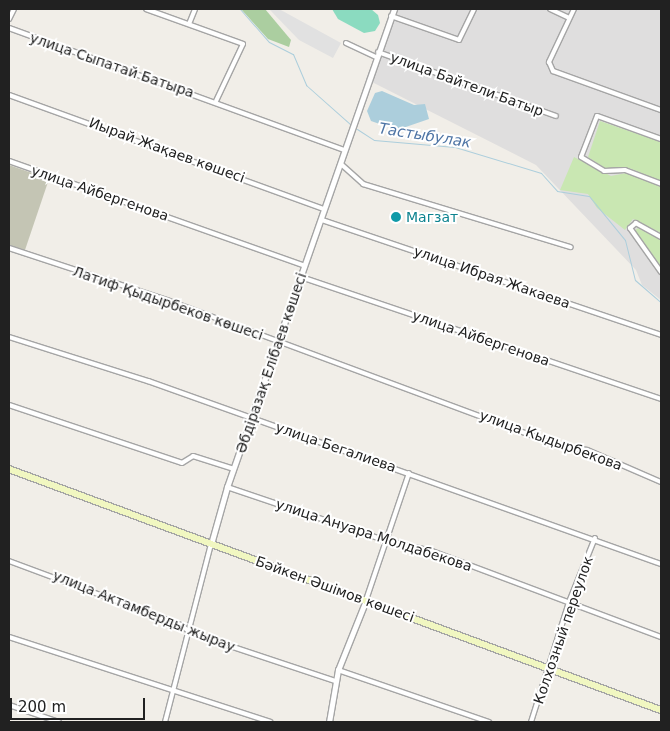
<!DOCTYPE html>
<html>
<head>
<meta charset="utf-8">
<style>
  body { margin:0 }
  #map { position:relative; width:670px; height:731px; overflow:hidden; background:#f1eee8; font-family:"DejaVu Sans",sans-serif }
  div>[style] { position:absolute }
  [style*='--x'] { left:calc(var(--x)*1px); top:calc(var(--y)*1px); width:calc(var(--w)*1px); rotate:calc(var(--a)*1deg) }
  .residential>* { inset:0; background:#dfdede }
  .construction>* { inset:0; background:#c4c5b4 }
  .grass>* { inset:0; background:#c9e7b2 }
  .forest>* { inset:0; background:#abcea0 }
  .pitch>* { inset:0; background:#8bdbc0 }
  .parking>* { inset:0; background:#e1e1e1 }
  .water>* { inset:0; background:#accedc }
  .stream>* { height:1px; margin:-0.5px; padding:0 0.5px; transform-origin:0.5px; border-radius:0.5px; background:#accedc }
  .roads { filter:drop-shadow(1px 0 #a5a5a5) drop-shadow(-1px 0 #a5a5a5) drop-shadow(0 1px #a5a5a5) drop-shadow(0 -1px #a5a5a5) }
  .minor>* { height:4px; margin:-2px; padding:0 2px; transform-origin:2px; border-radius:2px; background:#fff }
  .tertiary>* { height:5px; margin:-2.5px; padding:0 2.5px; transform-origin:2.5px; border-radius:2.5px; background:#fff }
  .secondary>* { height:5.5px; margin:-2.75px; padding:0 2.75px; transform-origin:2.75px; border-radius:2.75px; background:#f1f7c1 }
  .dots>* { width:14px; height:14px; translate:-50% -50%; box-sizing:border-box; border:2px solid #fff; border-radius:50% }
  span { translate:-50% -50%; white-space:nowrap; text-align:center; line-height:1.15; -webkit-text-stroke:4px #fff; paint-order:stroke }
  .street-label { font-size:14px; color:#212121 }
  .culture-label { font-size:14px; color:#0d838f }
  .left { translate:0 -50%; text-align:left }
  .water-label { font-size:15px; color:#4f75a5; font-style:italic }
  .frame { position:absolute; inset:0; border:10px solid #212121; pointer-events:none }
  .scale { position:absolute; left:10px; top:698px; width:135px; height:22px; box-sizing:border-box; border:2px solid #212121; border-top:0; padding-left:6px; font-size:15px; line-height:18px; white-space:nowrap; color:#212121; -webkit-text-stroke:4px #fff; paint-order:stroke }
</style>
</head>
<body>
<div id="map">
  <div class="residential">
    <i style="clip-path:polygon(394px 9px,661px 9px,661px 300px,642px 285px,636px 270px,536px 165px,366px 79px)"></i>
  </div>
  <div class="construction">
    <i style="clip-path:polygon(9px 165px,49px 179px,25px 250px,9px 245px)"></i>
  </div>
  <div class="grass">
    <i style="clip-path:polygon(600px 121px,661px 142px,661px 181px,629px 168px,605px 168px,588px 157px)"></i>
    <i style="clip-path:polygon(574px 157px,611px 176px,626px 173px,661px 187px,661px 233px,633px 219px,625px 230px,597px 208px,588px 194px,560px 190px)"></i>
    <i style="clip-path:polygon(638px 228px,661px 240px,661px 268px,634px 231px)"></i>
  </div>
  <div class="forest">
    <i style="clip-path:polygon(241px 9px,265px 9px,291px 40px,289px 47px,268px 39px)"></i>
  </div>
  <div class="pitch">
    <i style="clip-path:polygon(332px 9px,371px 9px,378px 15px,380px 23px,375px 31px,364px 33px,338px 19px)"></i>
  </div>
  <div class="parking">
    <i style="clip-path:polygon(279px 9px,341px 43px,333px 58px,299px 40px,270px 10px)"></i>
  </div>
  <div class="water">
    <i style="clip-path:polygon(382px 91px,414px 105px,425px 104px,429px 119px,397px 130px,371px 121px,367px 111px,375px 93px)"></i>
  </div>
  <div class="stream">
    <i style="--x:240;--y:9;--w:44;--a:48.7"></i>
    <i style="--x:269;--y:42;--w:27;--a:27"></i>
    <i style="--x:293;--y:54;--w:34;--a:67"></i>
    <i style="--x:306;--y:85;--w:59;--a:41.6"></i>
    <i style="--x:357;--y:129;--w:20;--a:33"></i>
    <i style="--x:374;--y:140;--w:81;--a:4.9"></i>
    <i style="--x:455;--y:147;--w:90;--a:16.8"></i>
    <i style="--x:541;--y:173;--w:24;--a:48"></i>
    <i style="--x:557;--y:191;--w:32;--a:9"></i>
    <i style="--x:589;--y:196;--w:57;--a:50.7"></i>
    <i style="--x:625;--y:240;--w:41;--a:76"></i>
    <i style="--x:635;--y:280;--w:35;--a:41"></i>
  </div>
  <div class="roads">
    <div class="minor">
      <i style="--x:146;--y:9;--w:103;--a:19.8"></i>
      <i style="--x:243;--y:44;--w:63;--a:115.3"></i>
      <i style="--x:550;--y:9;--w:21;--a:25"></i>
      <i style="--x:574;--y:9;--w:59;--a:115.3"></i>
      <i style="--x:549;--y:62;--w:10;--a:66"></i>
      <i style="--x:553;--y:71;--w:115;--a:19.9"></i>
      <i style="--x:391;--y:16;--w:72;--a:19.4"></i>
      <i style="--x:459;--y:40;--w:34;--a:-64"></i>
      <i style="--x:9;--y:19;--w:11;--a:-63"></i>
      <i style="--x:189;--y:24;--w:16;--a:-68"></i>
      <i style="--x:9;--y:28;--w:357;--a:20"></i>
      <i style="--x:346;--y:43;--w:33;--a:25"></i>
      <i style="--x:378;--y:52;--w:189;--a:19.8"></i>
      <i style="--x:9;--y:95;--w:335;--a:19.9"></i>
      <i style="--x:661;--y:139;--w:68;--a:-160.2"></i>
      <i style="--x:597;--y:116;--w:44;--a:111.3"></i>
      <i style="--x:581;--y:157;--w:27;--a:31"></i>
      <i style="--x:604;--y:171;--w:21;--a:-3"></i>
      <i style="--x:625;--y:170;--w:39;--a:21"></i>
      <i style="--x:9;--y:161;--w:314;--a:19.5"></i>
      <i style="--x:341;--y:164;--w:30;--a:42"></i>
      <i style="--x:363;--y:184;--w:217;--a:16.9"></i>
      <i style="--x:322;--y:220;--w:358;--a:18.7"></i>
      <i style="--x:661;--y:237;--w:29;--a:-151"></i>
      <i style="--x:636;--y:223;--w:8;--a:140"></i>
      <i style="--x:630;--y:228;--w:54;--a:54.8"></i>
      <i style="--x:9;--y:248;--w:169;--a:18.2"></i>
      <i style="--x:170;--y:301;--w:415;--a:20.4"></i>
      <i style="--x:559;--y:446;--w:28;--a:8"></i>
      <i style="--x:587;--y:450;--w:81;--a:23.4"></i>
      <i style="--x:301;--y:277;--w:380;--a:18.7"></i>
      <i style="--x:9;--y:337;--w:146;--a:17.6"></i>
      <i style="--x:148;--y:381;--w:545;--a:19.63"></i>
      <i style="--x:9;--y:405;--w:182;--a:18.5"></i>
      <i style="--x:182;--y:463;--w:13;--a:-32"></i>
      <i style="--x:193;--y:456;--w:43;--a:17.6"></i>
      <i style="--x:227;--y:487;--w:166;--a:18.7"></i>
      <i style="--x:384;--y:540;--w:49;--a:12.9"></i>
      <i style="--x:432;--y:551;--w:245;--a:20.6"></i>
      <i style="--x:9;--y:561;--w:184;--a:20.4"></i>
      <i style="--x:181;--y:625;--w:13;--a:39"></i>
      <i style="--x:191;--y:633;--w:152;--a:18.4"></i>
      <i style="--x:366;--y:600;--w:134;--a:-71.3"></i>
      <i style="--x:9;--y:637;--w:275;--a:18"></i>
      <i style="--x:338;--y:670;--w:160;--a:19"></i>
      <i style="--x:9;--y:705;--w:53;--a:18.8"></i>
      <i style="--x:165;--y:722;--w:184;--a:-75.5"></i>
      <i style="--x:531;--y:722;--w:126;--a:-72.4"></i>
      <i style="--x:569;--y:602;--w:69;--a:-67.9"></i>
    </div>
    <div class="tertiary">
      <i style="--x:211;--y:544;--w:59;--a:-74.3"></i>
      <i style="--x:227;--y:487;--w:506;--a:-70.74"></i>
      <i style="--x:329;--y:722;--w:53;--a:-80.2"></i>
      <i style="--x:338;--y:670;--w:75;--a:-68.2"></i>
    </div>
    <div class="secondary">
      <i style="--x:9;--y:469;--w:695;--a:20.29"></i>
    </div>
  </div>
  <div class="dots">
    <i style="left:396px;top:217px;background:#0f9aa8"></i>
  </div>
  <div class="street-label">
    <span style="left:112px;top:65px;rotate:19deg">улица Сыпатай Батыра</span>
    <span style="left:467px;top:84px;rotate:20deg">улица Байтели Батыр</span>
    <span style="left:167px;top:150px;rotate:20deg">Иырай Жақаев көшесі</span>
    <span style="left:100px;top:193px;rotate:19deg">улица Айбергенова</span>
    <span style="left:492px;top:277px;rotate:19deg">улица Ибрая Жакаева</span>
    <span style="left:168px;top:303px;rotate:19deg">Латиф Қыдырбеков көшесі</span>
    <span style="left:481px;top:338px;rotate:19deg">улица Айбергенова</span>
    <span style="left:271px;top:363px;rotate:-71deg">Әбдіразақ Елібаев көшесі</span>
    <span style="left:551px;top:440px;rotate:20deg">улица Кыдырбекова</span>
    <span style="left:336px;top:447px;rotate:19deg">улица Бегалиева</span>
    <span style="left:374px;top:535px;rotate:18deg">улица Ануара Молдабекова</span>
    <span style="left:335px;top:589px;rotate:20deg">Бәйкен Әшімов көшесі</span>
    <span style="left:144px;top:611px;rotate:22deg">улица Актамберды жырау</span>
    <span style="left:563px;top:630px;rotate:-71deg">Колхозный переулок</span>
  </div>
  <div class="culture-label">
    <span class="left" style="left:406px;top:217px">Магзат</span>
  </div>
  <div class="water-label">
    <span style="left:425px;top:136px;rotate:9deg">Тастыбулак</span>
  </div>
  <div class="frame"></div>
  <div class="scale">200 m</div>
</div>
</body>
</html>
